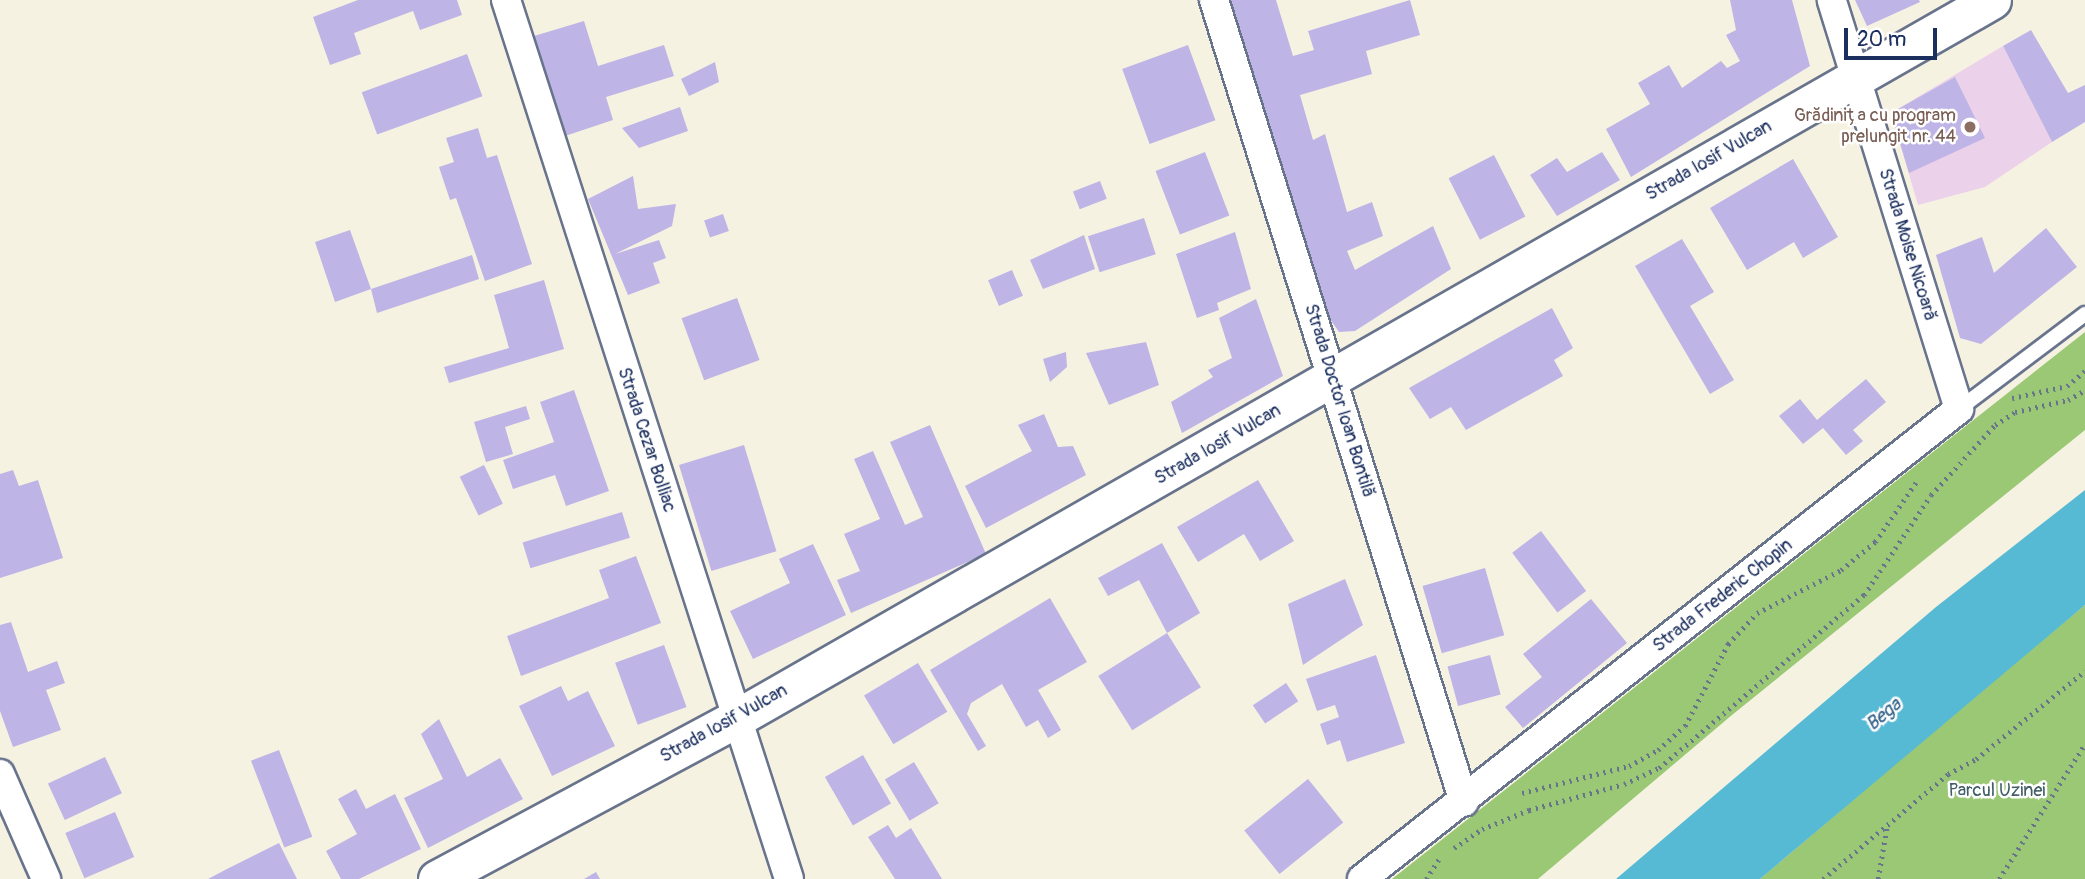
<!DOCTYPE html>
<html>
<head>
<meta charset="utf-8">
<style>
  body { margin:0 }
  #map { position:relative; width:2085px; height:879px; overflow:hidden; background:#f6f2e2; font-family:Pangolin,sans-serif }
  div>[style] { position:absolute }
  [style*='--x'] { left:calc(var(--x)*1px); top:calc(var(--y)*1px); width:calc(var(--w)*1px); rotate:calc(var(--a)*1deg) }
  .built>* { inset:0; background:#ecd1ea }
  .green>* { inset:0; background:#9bc875 }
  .water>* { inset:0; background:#57bad5 }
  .building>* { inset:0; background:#beb4e6; transform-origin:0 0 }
  .path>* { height:4.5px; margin-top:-2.25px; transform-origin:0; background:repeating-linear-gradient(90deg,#68738c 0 2px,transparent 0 7px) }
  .roads { filter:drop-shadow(2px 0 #68738c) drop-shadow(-2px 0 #68738c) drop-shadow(0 2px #68738c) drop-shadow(0 -2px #68738c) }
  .service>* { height:14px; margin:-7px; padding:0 7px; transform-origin:7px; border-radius:7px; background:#fff }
  .minor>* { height:28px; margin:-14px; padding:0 14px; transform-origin:14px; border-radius:14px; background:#fff }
  .tertiary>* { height:37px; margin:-18.5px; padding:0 18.5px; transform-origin:18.5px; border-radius:18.5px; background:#fff }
  .dots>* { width:19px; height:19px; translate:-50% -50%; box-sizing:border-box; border:4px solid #fff; border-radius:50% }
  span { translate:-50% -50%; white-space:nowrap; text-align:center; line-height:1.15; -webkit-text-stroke:5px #fff; paint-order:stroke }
  .education-label { font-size:18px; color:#785e54 }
  .right { translate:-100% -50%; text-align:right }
  .street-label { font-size:18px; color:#1b2f5e }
  .park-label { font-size:18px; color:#415d65 }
  .water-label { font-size:19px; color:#306088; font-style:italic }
  .scale { position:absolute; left:1844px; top:28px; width:93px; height:32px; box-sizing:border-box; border:4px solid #1b2f5e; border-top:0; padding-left:9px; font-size:21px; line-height:24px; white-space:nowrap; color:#1b2f5e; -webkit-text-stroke:5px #fff; paint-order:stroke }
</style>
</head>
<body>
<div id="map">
  <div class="built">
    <i style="clip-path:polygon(2003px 46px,2052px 142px,1985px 187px,1918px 205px,1891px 113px)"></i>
  </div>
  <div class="green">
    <i style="clip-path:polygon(2085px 332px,2085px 430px,1732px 715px,1538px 879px,1392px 879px)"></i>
    <i style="clip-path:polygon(2085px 605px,2085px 879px,1760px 879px,1989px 684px)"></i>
  </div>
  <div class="water">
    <i style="clip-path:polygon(2085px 490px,2085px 605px,1760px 879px,1616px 879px,1936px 607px)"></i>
  </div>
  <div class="building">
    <i style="clip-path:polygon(358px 0,457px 0,462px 15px,420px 30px,413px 11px,354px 33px,361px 54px,330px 65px,313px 17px)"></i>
    <i style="clip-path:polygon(1225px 0,1276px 0,1293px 56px,1314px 50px,1308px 31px,1410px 0,1420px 35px,1366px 51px,1372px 74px,1300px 95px,1313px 140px,1325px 134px,1347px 212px,1372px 202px,1383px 236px,1347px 251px,1355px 270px,1433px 226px,1451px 269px,1355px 331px,1339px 332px,1330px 319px,1269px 156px)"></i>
    <i style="clip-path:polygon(1730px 0,1792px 0,1810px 66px,1631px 177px,1606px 129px,1650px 104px,1638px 83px,1669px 65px,1682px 88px,1721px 61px,1727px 68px,1740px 61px,1726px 35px,1736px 30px)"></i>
    <i style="clip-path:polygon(1855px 0,1919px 0,1920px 2px,1867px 26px)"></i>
    <i style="clip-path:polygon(584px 21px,598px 66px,664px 45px,674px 76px,606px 97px,613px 120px,565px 136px,534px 36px)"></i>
    <i style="clip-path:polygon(2031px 30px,2068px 93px,2085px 85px,2085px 122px,2052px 142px,2003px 46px)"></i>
    <i style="left:1188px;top:45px;width:80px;height:70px;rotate:70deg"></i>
    <i style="left:467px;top:54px;width:45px;height:112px;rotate:70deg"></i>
    <i style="clip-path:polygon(715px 62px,719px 82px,689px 96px,681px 79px)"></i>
    <i style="clip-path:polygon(1955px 77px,1985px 138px,1909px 173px,1891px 113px)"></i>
    <i style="clip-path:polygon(680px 107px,688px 131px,639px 148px,622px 128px)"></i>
    <i style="clip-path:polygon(478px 128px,487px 158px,497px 155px,532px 264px,485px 281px,456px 198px,450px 200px,439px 167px,454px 162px,446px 138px)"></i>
    <i style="left:1205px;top:152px;width:68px;height:53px;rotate:69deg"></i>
    <i style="clip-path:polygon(1602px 152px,1620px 180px,1557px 216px,1530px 175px,1557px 158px,1567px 172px)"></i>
    <i style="left:1494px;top:155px;width:69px;height:51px;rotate:63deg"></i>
    <i style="clip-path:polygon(1793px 159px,1838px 237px,1803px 258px,1794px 242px,1747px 270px,1710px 208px)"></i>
    <i style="clip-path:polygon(633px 176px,638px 209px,676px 204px,672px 226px,615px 254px,659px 240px,666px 258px,653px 263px,660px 283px,628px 295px,588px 199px)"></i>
    <i style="left:1100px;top:181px;width:19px;height:29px;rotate:69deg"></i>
    <i style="left:723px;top:214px;width:18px;height:20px;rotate:71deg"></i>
    <i style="left:1144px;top:218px;width:38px;height:59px;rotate:72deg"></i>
    <i style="clip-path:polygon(2046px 228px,2077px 267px,1981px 344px,1960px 338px,1936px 255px,1982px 237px,1994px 273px)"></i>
    <i style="clip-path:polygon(350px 230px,371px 289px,472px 255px,479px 279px,377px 313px,371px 289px,335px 302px,315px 242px)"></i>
    <i style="clip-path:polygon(1235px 232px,1251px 289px,1217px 303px,1219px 310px,1197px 318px,1176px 254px)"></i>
    <i style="clip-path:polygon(1084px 235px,1095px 269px,1043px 289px,1030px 260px)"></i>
    <i style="clip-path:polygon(1682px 239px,1714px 292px,1690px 306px,1734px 380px,1710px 394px,1635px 266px)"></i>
    <i style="left:1012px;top:270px;width:28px;height:26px;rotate:67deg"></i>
    <i style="clip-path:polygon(544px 280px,564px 349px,449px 383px,444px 367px,509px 348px,494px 295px)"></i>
    <i style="left:737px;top:298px;width:66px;height:59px;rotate:70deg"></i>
    <i style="clip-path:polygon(1256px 299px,1283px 376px,1182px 433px,1171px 402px,1213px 377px,1208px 370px,1232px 358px,1219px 318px)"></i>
    <i style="clip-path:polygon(1552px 308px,1573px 348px,1554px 360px,1563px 376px,1466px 430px,1451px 407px,1430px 419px,1409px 388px)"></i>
    <i style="clip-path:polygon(1146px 342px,1159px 385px,1109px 405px,1086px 353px)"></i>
    <i style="clip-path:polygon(1066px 352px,1067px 367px,1050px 382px,1043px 359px)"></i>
    <i style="clip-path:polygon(1866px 379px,1886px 402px,1853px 430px,1863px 441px,1846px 455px,1823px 428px,1803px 444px,1779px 416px,1800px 399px,1817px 420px)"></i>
    <i style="clip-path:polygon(574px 390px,609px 491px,566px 506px,555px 475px,513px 489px,503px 460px,554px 442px,540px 402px)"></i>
    <i style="clip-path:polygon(526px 406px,530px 419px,505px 427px,513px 454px,486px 462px,474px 422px)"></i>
    <i style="clip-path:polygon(1044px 414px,1058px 447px,1073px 446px,1086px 475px,986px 528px,965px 486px,1032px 451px,1018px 425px)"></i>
    <i style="clip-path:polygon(930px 425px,986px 554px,851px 613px,837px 580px,860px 571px,844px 534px,880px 519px,854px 459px,873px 451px,905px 525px,923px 517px,890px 442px)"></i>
    <i style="left:744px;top:445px;width:111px;height:68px;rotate:73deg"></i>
    <i style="left:484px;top:465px;width:43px;height:27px;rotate:64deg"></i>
    <i style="clip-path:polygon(13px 470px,19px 486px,38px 480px,63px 558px,0 578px,0 474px)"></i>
    <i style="clip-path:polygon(1258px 480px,1294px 541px,1260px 561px,1244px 534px,1198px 562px,1177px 527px)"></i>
    <i style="left:622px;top:512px;width:27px;height:104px;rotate:73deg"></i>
    <i style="left:1541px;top:531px;width:75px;height:36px;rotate:53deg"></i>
    <i style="clip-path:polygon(1162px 543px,1200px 613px,1167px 633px,1139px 580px,1108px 596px,1098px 578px)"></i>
    <i style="clip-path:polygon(813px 544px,846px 615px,753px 659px,730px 611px,790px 583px,779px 559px)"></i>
    <i style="clip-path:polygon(636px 556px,661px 623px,521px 676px,507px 636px,609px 598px,599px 570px)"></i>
    <i style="left:1485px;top:568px;width:70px;height:65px;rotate:74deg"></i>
    <i style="clip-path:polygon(1345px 579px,1363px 625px,1303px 665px,1288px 604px)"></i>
    <i style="clip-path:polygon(1050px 598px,1087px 662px,1038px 690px,1061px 730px,1048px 738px,1038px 720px,1026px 727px,1002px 684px,971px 703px,967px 714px,986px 746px,978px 751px,930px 670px)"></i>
    <i style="clip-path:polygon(1591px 599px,1627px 643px,1523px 728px,1505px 707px,1542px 677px,1523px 654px)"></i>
    <i style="clip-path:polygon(11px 622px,28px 672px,57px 661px,65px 683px,46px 690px,61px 730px,13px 747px,0 711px,0 625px)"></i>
    <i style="left:1167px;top:633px;width:64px;height:81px;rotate:58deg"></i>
    <i style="left:664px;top:645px;width:66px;height:52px;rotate:70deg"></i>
    <i style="clip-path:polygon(1376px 655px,1405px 743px,1347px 762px,1340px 740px,1327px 745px,1320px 724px,1339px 717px,1335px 705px,1317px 711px,1306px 679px)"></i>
    <i style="left:1490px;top:655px;width:41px;height:44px;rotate:75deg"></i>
    <i style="left:918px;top:663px;width:57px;height:63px;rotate:59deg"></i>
    <i style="left:1286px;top:683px;width:22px;height:40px;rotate:56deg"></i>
    <i style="clip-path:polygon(561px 686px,568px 701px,588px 691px,615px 746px,552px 776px,519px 706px)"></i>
    <i style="clip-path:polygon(439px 719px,467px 777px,500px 758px,523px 799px,428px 848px,404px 798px,443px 779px,421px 734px)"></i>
    <i style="left:279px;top:750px;width:93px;height:30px;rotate:69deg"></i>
    <i style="left:863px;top:755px;width:56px;height:44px;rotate:60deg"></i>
    <i style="left:105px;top:757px;width:40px;height:63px;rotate:65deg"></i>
    <i style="left:914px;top:762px;width:48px;height:34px;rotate:59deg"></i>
    <i style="left:1308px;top:779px;width:56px;height:82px;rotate:51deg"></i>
    <i style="clip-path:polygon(356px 789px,366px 809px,395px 794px,421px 849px,359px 879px,341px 879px,326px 851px,357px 834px,338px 799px)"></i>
    <i style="left:115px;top:812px;width:49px;height:54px;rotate:67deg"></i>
    <i style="clip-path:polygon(888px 825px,896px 838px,911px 828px,942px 879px,895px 879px,868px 837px)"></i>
    <i style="clip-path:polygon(279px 843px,297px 879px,208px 879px,225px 870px)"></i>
    <i style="clip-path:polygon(596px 872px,600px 879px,584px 879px)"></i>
  </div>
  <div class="path">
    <i style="--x:2012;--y:398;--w:56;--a:-12.3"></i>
    <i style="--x:2067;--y:386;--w:23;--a:-40"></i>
    <i style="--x:1522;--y:793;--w:110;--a:-14.2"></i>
    <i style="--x:1629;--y:766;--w:33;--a:-29"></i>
    <i style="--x:1658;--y:750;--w:36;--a:-42"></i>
    <i style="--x:1685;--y:726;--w:93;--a:-62.3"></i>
    <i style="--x:1728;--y:644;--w:42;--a:-46.9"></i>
    <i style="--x:1757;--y:613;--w:94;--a:-27.1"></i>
    <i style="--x:1841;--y:570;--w:44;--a:-39.5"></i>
    <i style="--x:1875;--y:542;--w:74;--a:-55.5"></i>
    <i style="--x:1454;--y:848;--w:34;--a:-34"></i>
    <i style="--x:1482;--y:829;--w:51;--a:-22"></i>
    <i style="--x:1529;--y:810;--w:98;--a:-15.3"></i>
    <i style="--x:1624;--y:784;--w:38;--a:-25"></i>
    <i style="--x:1659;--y:768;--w:268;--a:-40.2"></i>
    <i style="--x:1864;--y:595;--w:120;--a:-56.2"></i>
    <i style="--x:1931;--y:495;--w:95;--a:-47.6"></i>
    <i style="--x:1995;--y:425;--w:24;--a:-33"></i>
    <i style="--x:2015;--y:412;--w:54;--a:-12.8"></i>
    <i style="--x:2068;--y:400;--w:20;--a:-30"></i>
    <i style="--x:1426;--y:879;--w:27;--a:-57"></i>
    <i style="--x:1823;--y:879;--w:163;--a:-40"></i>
    <i style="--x:1948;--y:774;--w:32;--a:-28"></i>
    <i style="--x:1976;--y:759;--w:140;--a:-38.9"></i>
    <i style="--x:1878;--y:879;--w:54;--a:-80.4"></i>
    <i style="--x:1999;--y:879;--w:160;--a:-57.5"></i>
  </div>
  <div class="roads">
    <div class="service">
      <i style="--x:1959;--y:409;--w:158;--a:-37"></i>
    </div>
    <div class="minor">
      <i style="--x:506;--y:0;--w:923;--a:72.15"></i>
      <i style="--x:1214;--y:0;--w:840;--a:72.69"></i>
      <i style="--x:0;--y:774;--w:115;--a:66.3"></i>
      <i style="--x:1362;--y:879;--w:760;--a:-38.21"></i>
      <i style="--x:1959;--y:409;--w:428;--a:-107.3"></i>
    </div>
    <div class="tertiary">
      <i style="--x:437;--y:879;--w:338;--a:-28.2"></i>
      <i style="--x:735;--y:719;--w:1448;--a:-29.77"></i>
    </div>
  </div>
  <div class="dots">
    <i style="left:1970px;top:127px;background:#8d6e63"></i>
  </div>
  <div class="education-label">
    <span class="right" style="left:1956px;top:127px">Grădinița cu program<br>prelungit nr. 44</span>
  </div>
  <div class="street-label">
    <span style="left:1709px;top:161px;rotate:-30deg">Strada Iosif Vulcan</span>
    <span style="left:1907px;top:245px;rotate:73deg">Strada Moise Nicoară</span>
    <span style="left:1339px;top:401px;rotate:73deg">Strada Doctor Ioan Bontilă</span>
    <span style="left:646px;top:440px;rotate:72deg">Strada Cezar Bolliac</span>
    <span style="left:1218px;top:445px;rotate:-30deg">Strada Iosif Vulcan</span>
    <span style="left:1723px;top:596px;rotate:-38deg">Strada Frederic Chopin</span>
    <span style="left:724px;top:724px;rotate:-29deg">Strada Iosif Vulcan</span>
  </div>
  <div class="park-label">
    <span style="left:1997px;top:791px">Parcul Uzinei</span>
  </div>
  <div class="water-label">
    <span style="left:1884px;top:715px;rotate:-40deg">Bega</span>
  </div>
  <div class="scale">20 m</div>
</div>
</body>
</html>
